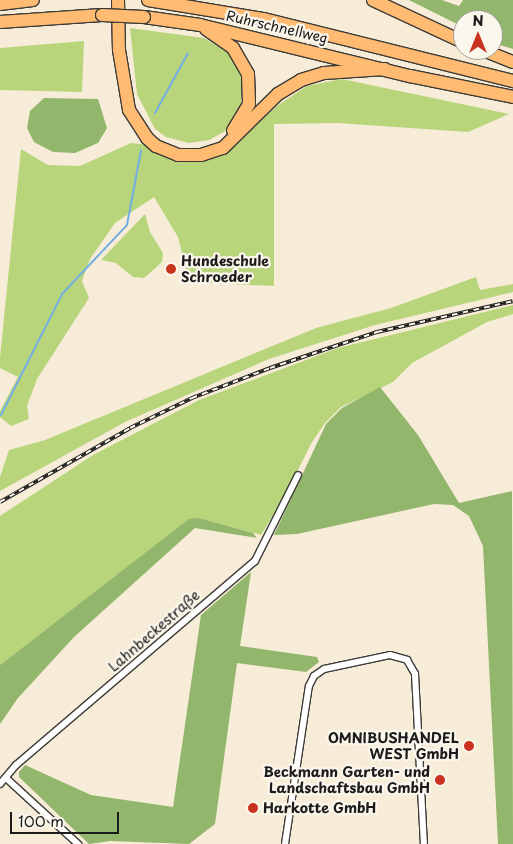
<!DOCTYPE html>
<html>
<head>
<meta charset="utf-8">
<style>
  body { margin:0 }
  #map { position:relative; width:513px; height:844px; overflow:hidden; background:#f7ecd7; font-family:"Playpen Sans",sans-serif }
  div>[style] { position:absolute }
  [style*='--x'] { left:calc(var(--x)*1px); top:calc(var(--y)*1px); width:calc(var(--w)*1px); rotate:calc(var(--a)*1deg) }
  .green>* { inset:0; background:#b8d57b }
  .forest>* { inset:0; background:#92b66b }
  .stream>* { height:2px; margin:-1px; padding:0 1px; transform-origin:1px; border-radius:1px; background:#73aee4 }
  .roads { filter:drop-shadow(1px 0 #3d3b38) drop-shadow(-1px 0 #3d3b38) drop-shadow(0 1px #3d3b38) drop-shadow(0 -1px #3d3b38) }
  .street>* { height:6px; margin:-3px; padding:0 3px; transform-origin:3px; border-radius:3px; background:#fff }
  .highway>* { height:12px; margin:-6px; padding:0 6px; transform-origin:6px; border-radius:6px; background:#ffbb71 }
  .rail>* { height:4px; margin-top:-2px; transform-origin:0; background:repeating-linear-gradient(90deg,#fbf7ec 0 5.5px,#1c1c1c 0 11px); box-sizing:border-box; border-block:1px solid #1c1c1c }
  .bridges { filter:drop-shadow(1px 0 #3d3b38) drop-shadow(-1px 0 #3d3b38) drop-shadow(0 1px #3d3b38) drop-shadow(0 -1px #3d3b38) }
  .highway-bridge>* { height:12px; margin:-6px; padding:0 6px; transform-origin:6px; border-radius:6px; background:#ffbb71 }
  .dots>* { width:14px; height:14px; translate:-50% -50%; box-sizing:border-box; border:2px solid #fbf7ec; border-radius:50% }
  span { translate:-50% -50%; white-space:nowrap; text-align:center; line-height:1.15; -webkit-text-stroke:4.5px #fbf7ec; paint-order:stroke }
  .street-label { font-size:14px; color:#1c1c1c }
  .poi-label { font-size:14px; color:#1c1c1c; font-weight:700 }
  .left { translate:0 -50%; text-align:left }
  .right { translate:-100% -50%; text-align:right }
  .north { position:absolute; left:453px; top:10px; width:50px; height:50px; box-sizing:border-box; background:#fbf7ec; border:1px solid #a29f99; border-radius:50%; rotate:0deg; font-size:14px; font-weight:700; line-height:20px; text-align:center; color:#1c1c1c }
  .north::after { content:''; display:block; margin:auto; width:18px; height:22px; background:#c8321e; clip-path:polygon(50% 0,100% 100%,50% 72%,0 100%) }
  .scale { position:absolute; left:10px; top:812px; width:109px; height:22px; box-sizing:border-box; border:2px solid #1c1c1c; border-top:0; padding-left:6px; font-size:15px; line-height:18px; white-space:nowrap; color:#1c1c1c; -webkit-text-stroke:4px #fbf7ec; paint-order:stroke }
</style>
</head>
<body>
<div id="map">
  <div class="green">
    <i style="clip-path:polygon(130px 28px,204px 38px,231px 54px,241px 74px,243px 90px,240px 109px,229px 129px,209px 140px,189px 143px,166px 137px,155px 129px,137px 94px)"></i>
    <i style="clip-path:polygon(84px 41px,82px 92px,0 90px,0 48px)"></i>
    <i style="clip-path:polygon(342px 79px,509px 114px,468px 132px,338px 123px,274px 124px,274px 286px,189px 282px,178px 237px,154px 197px,115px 223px,90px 259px,82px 281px,89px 298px,37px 379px,27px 406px,29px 419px,11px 426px,0 417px,0 411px,18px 377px,0 368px,0 358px,21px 149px,48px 165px,80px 166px,131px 143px,224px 153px,277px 106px,307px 86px)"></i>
    <i style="clip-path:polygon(145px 214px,150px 232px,163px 253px,162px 262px,144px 278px,133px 277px,116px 263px,101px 260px)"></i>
    <i style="clip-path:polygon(476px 277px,480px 290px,513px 284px,513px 292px,375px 325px,269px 359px,125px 422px,0 491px,0 477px,9px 450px,45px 440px,316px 328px,391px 308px)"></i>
    <i style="clip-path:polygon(513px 305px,513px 314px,487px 322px,412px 363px,393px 382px,341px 407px,325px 423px,312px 442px,286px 494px,261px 535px,199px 518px,126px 568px,0 665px,0 516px,93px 455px,199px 400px,338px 348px)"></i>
  </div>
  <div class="forest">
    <i style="clip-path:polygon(409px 0,442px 0,459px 6px,463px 0,513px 0,513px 49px,493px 43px,493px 20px,463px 20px,463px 27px)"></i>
    <i style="clip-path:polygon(44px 98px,98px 99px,107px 128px,98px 143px,75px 153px,53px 152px,34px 142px,27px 128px,30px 111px)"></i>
    <i style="clip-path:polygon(380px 387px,418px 435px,459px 503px,512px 491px,513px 844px,498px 844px,483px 546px,469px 516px,453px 505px,434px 504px,297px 534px,274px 535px,326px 424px,342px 408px)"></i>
    <i style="clip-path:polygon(199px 518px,253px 533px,257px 538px,195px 528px,74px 637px,18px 698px,0 724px,0 665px,189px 519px)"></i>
    <i style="clip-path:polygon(251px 572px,240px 646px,317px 657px,319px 662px,306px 672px,237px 663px,215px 824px,189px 844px,110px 841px,89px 844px,19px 777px,19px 772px,25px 765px,91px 795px,173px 807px,201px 615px)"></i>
  </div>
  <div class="stream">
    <i style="--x:155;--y:113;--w:68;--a:-61.2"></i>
    <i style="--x:1;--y:415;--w:136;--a:-63.2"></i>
    <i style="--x:62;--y:294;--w:95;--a:-46.7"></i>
    <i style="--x:127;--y:225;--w:76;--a:-79.4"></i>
  </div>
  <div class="roads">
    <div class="street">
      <i style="--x:6;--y:778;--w:98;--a:42.5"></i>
      <i style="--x:0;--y:784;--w:25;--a:-50"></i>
      <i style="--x:16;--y:765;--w:314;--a:-40.5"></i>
      <i style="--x:255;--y:561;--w:96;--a:-63.4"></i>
      <i style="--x:285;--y:844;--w:160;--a:-81.4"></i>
      <i style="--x:309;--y:686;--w:11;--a:-63"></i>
      <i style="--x:314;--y:676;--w:12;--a:-35"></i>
      <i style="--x:324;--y:669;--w:67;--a:-12"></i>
      <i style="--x:390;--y:655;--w:18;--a:16"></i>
      <i style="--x:407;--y:660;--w:16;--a:60"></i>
      <i style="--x:415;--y:674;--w:170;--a:87"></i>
    </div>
    <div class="highway">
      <i style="--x:118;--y:0;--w:50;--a:88.9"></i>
      <i style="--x:119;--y:50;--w:61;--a:80.5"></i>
      <i style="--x:129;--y:110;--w:33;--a:57"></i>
      <i style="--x:147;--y:138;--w:12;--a:42"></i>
      <i style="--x:156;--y:146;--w:24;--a:22"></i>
      <i style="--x:178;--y:155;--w:23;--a:0"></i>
      <i style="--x:201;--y:155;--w:23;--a:-18"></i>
      <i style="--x:223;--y:148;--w:77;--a:-44.5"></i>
      <i style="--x:278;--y:94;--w:27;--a:-31"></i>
      <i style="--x:301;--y:80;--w:24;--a:-17"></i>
      <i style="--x:324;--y:73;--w:61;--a:-3.8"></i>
      <i style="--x:148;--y:0;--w:118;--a:9.3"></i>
      <i style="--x:264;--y:19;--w:257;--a:14"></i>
      <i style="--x:373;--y:0;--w:99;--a:25"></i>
      <i style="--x:0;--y:4;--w:33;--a:-7"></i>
      <i style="--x:144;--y:17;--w:57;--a:8.1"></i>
      <i style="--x:200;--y:25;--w:216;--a:13.7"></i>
      <i style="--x:410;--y:76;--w:105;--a:11.5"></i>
      <i style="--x:0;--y:22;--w:102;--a:-3.9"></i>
      <i style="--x:206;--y:29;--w:33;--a:35"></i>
      <i style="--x:233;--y:48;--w:30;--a:60"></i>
      <i style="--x:248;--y:74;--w:30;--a:88"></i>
      <i style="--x:249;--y:104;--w:31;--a:121"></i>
      <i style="--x:483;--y:50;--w:32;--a:22"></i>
    </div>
  </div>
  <div class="rail">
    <i style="--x:0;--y:502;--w:150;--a:-29.6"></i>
    <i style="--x:130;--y:428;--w:69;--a:-25.8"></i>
    <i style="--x:192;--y:398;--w:84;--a:-21"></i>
    <i style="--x:270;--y:368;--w:113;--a:-18.6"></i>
    <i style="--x:377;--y:332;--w:139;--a:-12.8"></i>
  </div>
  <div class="bridges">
    <div class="highway-bridge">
      <i style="--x:102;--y:15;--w:42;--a:2.7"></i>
    </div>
  </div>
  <div class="dots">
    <i style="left:171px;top:269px;background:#c8321e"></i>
    <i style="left:469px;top:746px;background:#c8321e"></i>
    <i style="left:440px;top:780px;background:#c8321e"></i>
    <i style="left:253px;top:808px;background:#c8321e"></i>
  </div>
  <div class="street-label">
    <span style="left:277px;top:27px;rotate:13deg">Ruhrschnellweg</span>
    <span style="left:154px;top:631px;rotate:-41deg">Lahnbeckestraße</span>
  </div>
  <div class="poi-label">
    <span class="left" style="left:181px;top:269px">Hundeschule<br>Schroeder</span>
    <span class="right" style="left:459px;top:746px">OMNIBUSHANDEL<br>WEST GmbH</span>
    <span class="right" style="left:430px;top:780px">Beckmann Garten- und<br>Landschaftsbau GmbH</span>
    <span class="left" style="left:263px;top:808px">Harkotte GmbH</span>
  </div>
  <div class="north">N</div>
  <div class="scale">100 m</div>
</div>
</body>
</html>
